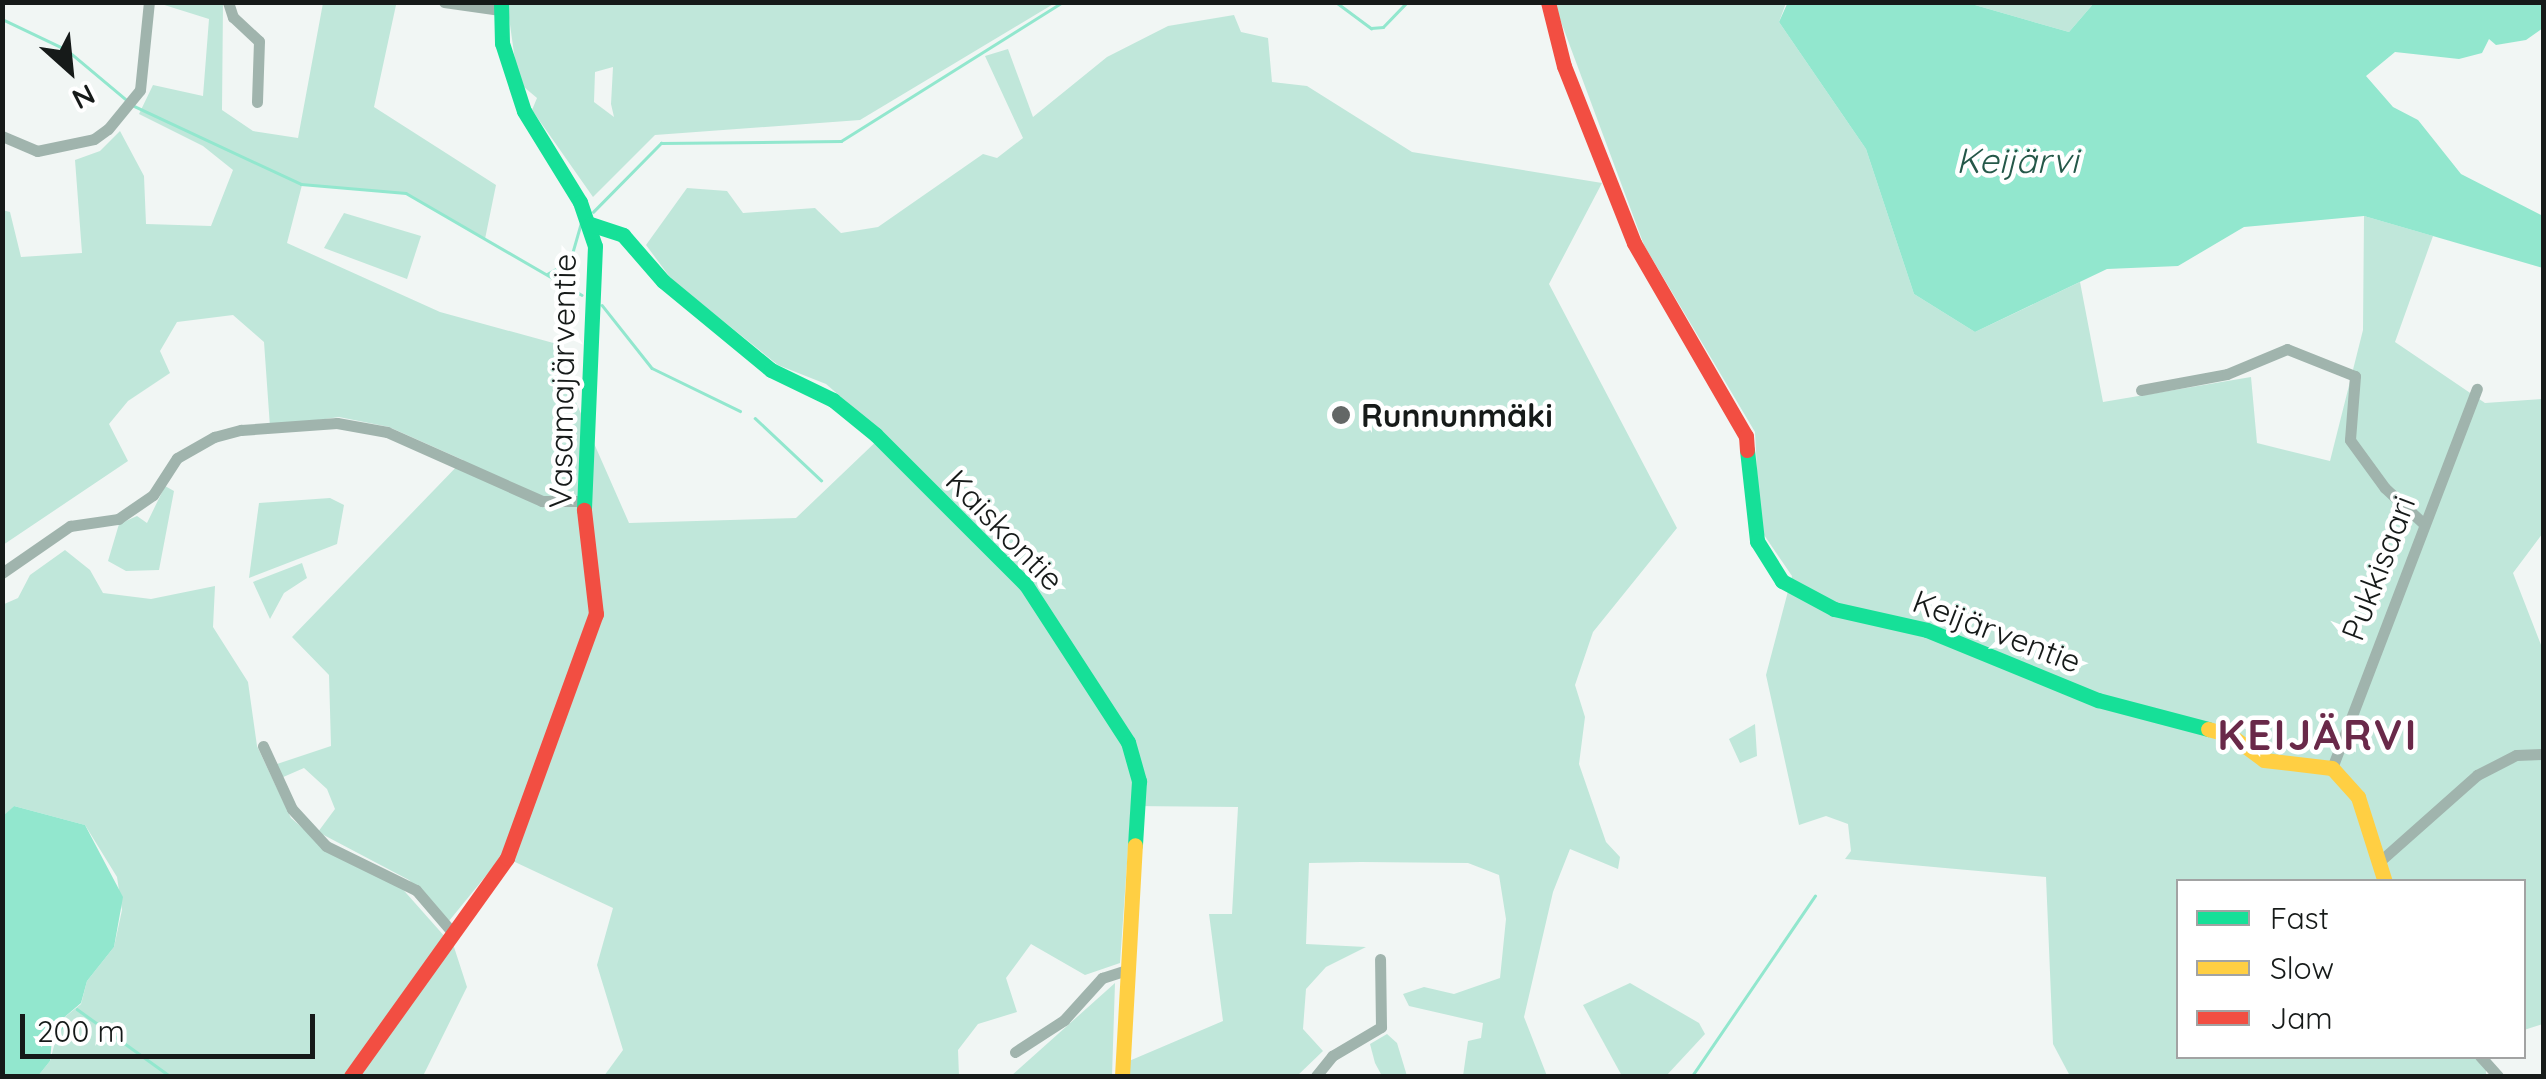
<!DOCTYPE html>
<html>
<head>
<meta charset="utf-8">
<style>
  body { margin:0 }
  #map { position:relative; width:2546px; height:1079px; overflow:hidden; background:#f1f6f4; font-family:Quicksand,sans-serif }
  div>[style] { position:absolute }
  [style*='--x'] { left:calc(var(--x)*1px); top:calc(var(--y)*1px); width:calc(var(--w)*1px); rotate:calc(var(--a)*1deg) }
  .green>* { inset:0; background:#c0e7da }
  .water>* { inset:0; background:#92e7ce }
  .stream>* { height:2.5px; margin:-1.25px; padding:0 1.25px; transform-origin:1.25px; border-radius:1.25px; background:#92e7ce }
  .street>* { height:11px; margin:-5.5px; padding:0 5.5px; transform-origin:5.5px; border-radius:5.5px; background:#a0b4ad }
  .fast>* { height:15px; margin:-7.5px; padding:0 7.5px; transform-origin:7.5px; border-radius:7.5px; background:#16e098 }
  .slow>* { height:15px; margin:-7.5px; padding:0 7.5px; transform-origin:7.5px; border-radius:7.5px; background:#ffcf43 }
  .jam>* { height:15px; margin:-7.5px; padding:0 7.5px; transform-origin:7.5px; border-radius:7.5px; background:#f24e42 }
  .dots>* { width:28px; height:28px; translate:-50% -50%; box-sizing:border-box; border:5px solid #fff; border-radius:50% }
  span { translate:-50% -50%; white-space:nowrap; text-align:center; line-height:1.15; -webkit-text-stroke:9px #fff; paint-order:stroke }
  .street-label { font-size:32px; color:#161a19 }
  .poi-label { font-size:32px; color:#161a19; font-weight:700 }
  .left { translate:0 -50%; text-align:left }
  .water-label { font-size:35px; color:#255849; font-style:italic }
  .district-label { font-size:42px; color:#692949; font-weight:700; letter-spacing:2.5px }
  .frame { position:absolute; inset:0; border:5px solid #161a19; pointer-events:none }
  .legend { position:absolute; left:2176px; top:879px; width:350px; height:180px; box-sizing:border-box; background:#fff; border:2px solid #a2a3a3; margin:0; padding:12px 18px; list-style:none; font-size:30px; color:#161a19 }
  .legend li { display:flex; align-items:center; gap:20px; height:50px }
  .legend b { width:50px; border:2px solid #a2a3a3 }
  .north { position:absolute; left:20px; top:20px; width:100px; height:100px; -webkit-text-stroke:8px #fff; paint-order:stroke; rotate:153deg; font-size:28px; font-weight:700; line-height:40px; text-align:center; color:#161a19 }
  .north::after { content:''; display:block; margin:auto; width:35px; height:45px; background:#161a19; clip-path:polygon(50% 0,100% 100%,50% 72%,0 100%) }
  .scale { position:absolute; left:20px; top:1014px; width:295px; height:45px; box-sizing:border-box; border:5px solid #161a19; border-top:0; padding-left:12px; font-size:30px; line-height:35px; white-space:nowrap; color:#161a19; -webkit-text-stroke:8px #fff; paint-order:stroke }
</style>
</head>
<body>
<div id="map">
  <div class="green">
    <i style="clip-path:polygon(158px 3px,223px 3px,222px 110px,253px 131px,298px 138px,323px 3px,396px 5px,374px 107px,496px 185px,485px 239px,406px 193px,302px 185px,287px 243px,440px 312px,557px 344px,564px 375px,629px 523px,796px 518px,884px 434px,826px 384px,778px 365px,672px 280px,646px 245px,687px 188px,727px 191px,743px 213px,815px 208px,841px 233px,878px 227px,983px 154px,997px 158px,1023px 138px,985px 56px,1008px 49px,1033px 117px,1107px 57px,1168px 26px,1234px 15px,1241px 32px,1268px 38px,1272px 82px,1307px 86px,1412px 152px,1602px 183px,1549px 284px,1677px 528px,1593px 632px,1575px 685px,1585px 717px,1579px 764px,1606px 842px,1620px 857px,1618px 869px,1570px 849px,1553px 892px,1524px 1017px,1547px 1076px,1463px 1076px,1468px 1041px,1481px 1038px,1483px 1023px,1409px 1006px,1403px 994px,1424px 987px,1454px 994px,1500px 978px,1506px 919px,1499px 875px,1468px 863px,1361px 862px,1309px 863px,1306px 944px,1366px 947px,1326px 967px,1306px 989px,1303px 1029px,1323px 1051px,1297px 1076px,1130px 1076px,1129px 1061px,1223px 1021px,1209px 914px,1232px 914px,1238px 807px,1131px 806px,1120px 963px,1085px 975px,1031px 944px,1006px 978px,1017px 1012px,978px 1024px,958px 1050px,959px 1076px,604px 1076px,623px 1050px,597px 965px,613px 908px,502px 856px,449px 921px,409px 880px,318px 832px,335px 809px,327px 789px,304px 768px,281px 778px,274px 765px,331px 746px,329px 675px,292px 637px,463px 460px,389px 427px,339px 417px,270px 427px,264px 342px,233px 315px,177px 322px,160px 351px,170px 373px,128px 401px,109px 424px,128px 461px,3px 545px,2px 210px,10px 212px,21px 257px,82px 253px,75px 160px,100px 151px,120px 131px,144px 176px,146px 224px,211px 226px,233px 170px,203px 146px,139px 114px,153px 85px,203px 96px,209px 19px)"></i>
    <i style="clip-path:polygon(evenodd,507px 3px,1055px 3px,860px 120px,655px 135px,593px 197px,532px 110px,537px 98px,518px 82px,507px 3px,613px 67px,611px 104px,614px 117px,594px 102px,595px 72px,613px 67px)"></i>
    <i style="clip-path:polygon(1554px 3px,1786px 3px,1779px 22px,1866px 149px,1914px 294px,1975px 332px,2080px 282px,2103px 402px,2251px 377px,2257px 443px,2330px 461px,2363px 330px,2364px 216px,2433px 236px,2395px 342px,2485px 403px,2543px 399px,2543px 533px,2513px 573px,2543px 650px,2543px 1024px,2524px 1030px,2524px 882px,2178px 882px,2178px 1056px,2486px 1057px,2486px 1076px,2070px 1076px,2053px 1044px,2046px 877px,1845px 859px,1851px 851px,1848px 824px,1826px 816px,1799px 825px,1766px 675px,1792px 576px,1760px 529px,1755px 432px,1644px 245px)"></i>
    <i style="clip-path:polygon(1968px 3px,2094px 3px,2069px 32px)"></i>
    <i style="clip-path:polygon(344px 213px,421px 236px,407px 279px,324px 248px)"></i>
    <i style="clip-path:polygon(165px 486px,174px 491px,159px 570px,126px 571px,108px 561px,119px 524px,137px 516px,147px 523px)"></i>
    <i style="clip-path:polygon(330px 498px,344px 505px,337px 544px,249px 578px,259px 503px)"></i>
    <i style="clip-path:polygon(65px 550px,90px 570px,103px 593px,151px 599px,215px 586px,213px 627px,248px 682px,257px 746px,291px 818px,334px 855px,399px 885px,454px 947px,467px 987px,423px 1076px,38px 1076px,50px 1061px,61px 1020px,81px 1004px,87px 981px,114px 947px,122px 910px,117px 877px,85px 825px,14px 806px,3px 817px,2px 605px,18px 598px,30px 575px)"></i>
    <i style="clip-path:polygon(302px 563px,307px 578px,284px 593px,270px 619px,253px 582px)"></i>
    <i style="clip-path:polygon(1755px 724px,1757px 756px,1740px 763px,1729px 739px)"></i>
    <i style="clip-path:polygon(1115px 983px,1112px 1076px,1011px 1076px,1058px 1034px)"></i>
    <i style="clip-path:polygon(1630px 983px,1699px 1023px,1705px 1034px,1666px 1076px,1622px 1076px,1583px 1005px)"></i>
    <i style="clip-path:polygon(1387px 1034px,1397px 1043px,1407px 1076px,1382px 1076px,1375px 1063px,1370px 1044px)"></i>
  </div>
  <div class="water">
    <i style="clip-path:polygon(1788px 2px,1968px 3px,2069px 32px,2094px 3px,2543px 3px,2543px 28px,2526px 40px,2496px 45px,2489px 39px,2482px 53px,2459px 59px,2395px 52px,2366px 76px,2393px 107px,2418px 120px,2461px 174px,2543px 216px,2543px 268px,2364px 216px,2244px 227px,2178px 266px,2107px 269px,1975px 332px,1914px 294px,1866px 149px,1779px 22px)"></i>
    <i style="clip-path:polygon(14px 806px,85px 825px,123px 897px,114px 947px,87px 981px,81px 1003px,61px 1020px,65px 1027px,52px 1039px,50px 1061px,38px 1076px,3px 1076px,2px 817px)"></i>
  </div>
  <div class="stream">
    <i style="--x:1336;--y:2;--w:44;--a:36.6"></i>
    <i style="--x:1371;--y:28;--w:12;--a:-5"></i>
    <i style="--x:1383;--y:27;--w:35;--a:-46"></i>
    <i style="--x:2;--y:19;--w:72;--a:25.5"></i>
    <i style="--x:67;--y:50;--w:80;--a:39.9"></i>
    <i style="--x:134;--y:106;--w:184;--a:25"></i>
    <i style="--x:301;--y:184;--w:105;--a:4.9"></i>
    <i style="--x:406;--y:193;--w:203;--a:30.1"></i>
    <i style="--x:593;--y:212;--w:97;--a:-45.4"></i>
    <i style="--x:661;--y:143;--w:180;--a:-0.6"></i>
    <i style="--x:841;--y:141;--w:262;--a:-32.1"></i>
    <i style="--x:547;--y:274;--w:26;--a:-29"></i>
    <i style="--x:570;--y:261;--w:40;--a:-74"></i>
    <i style="--x:602;--y:305;--w:80;--a:51.6"></i>
    <i style="--x:652;--y:368;--w:98;--a:26"></i>
    <i style="--x:755;--y:418;--w:91;--a:43.2"></i>
    <i style="--x:77;--y:1009;--w:115;--a:35.8"></i>
    <i style="--x:1692;--y:1076;--w:218;--a:-55.7"></i>
  </div>
  <div class="street">
    <i style="--x:228;--y:2;--w:16;--a:72"></i>
    <i style="--x:233;--y:17;--w:35;--a:43"></i>
    <i style="--x:259;--y:41;--w:61;--a:91.9"></i>
    <i style="--x:444;--y:2;--w:57;--a:8.1"></i>
    <i style="--x:2;--y:136;--w:38;--a:23"></i>
    <i style="--x:37;--y:151;--w:58;--a:-11.9"></i>
    <i style="--x:94;--y:139;--w:17;--a:-36"></i>
    <i style="--x:108;--y:129;--w:50;--a:-50.6"></i>
    <i style="--x:140;--y:90;--w:88;--a:-84.2"></i>
    <i style="--x:2141;--y:390;--w:87;--a:-10.5"></i>
    <i style="--x:2227;--y:374;--w:65;--a:-22.6"></i>
    <i style="--x:2287;--y:349;--w:73;--a:21.7"></i>
    <i style="--x:2355;--y:376;--w:64;--a:94.5"></i>
    <i style="--x:2350;--y:440;--w:59;--a:53.9"></i>
    <i style="--x:2385;--y:488;--w:53;--a:42.7"></i>
    <i style="--x:2;--y:573;--w:83;--a:-34.7"></i>
    <i style="--x:70;--y:526;--w:49;--a:-8.3"></i>
    <i style="--x:118;--y:519;--w:42;--a:-34.4"></i>
    <i style="--x:153;--y:495;--w:44;--a:-57"></i>
    <i style="--x:177;--y:458;--w:43;--a:-29.6"></i>
    <i style="--x:214;--y:437;--w:28;--a:-15"></i>
    <i style="--x:241;--y:430;--w:96;--a:-4.2"></i>
    <i style="--x:337;--y:423;--w:51;--a:10.2"></i>
    <i style="--x:387;--y:432;--w:170;--a:24"></i>
    <i style="--x:542;--y:501;--w:41;--a:0"></i>
    <i style="--x:263;--y:746;--w:69;--a:65.3"></i>
    <i style="--x:292;--y:809;--w:50;--a:47.4"></i>
    <i style="--x:326;--y:846;--w:100;--a:26.1"></i>
    <i style="--x:416;--y:890;--w:55;--a:49.4"></i>
    <i style="--x:2332;--y:768;--w:406;--a:-69.1"></i>
    <i style="--x:2379;--y:862;--w:131;--a:-41.6"></i>
    <i style="--x:2477;--y:775;--w:44;--a:-27.1"></i>
    <i style="--x:2516;--y:755;--w:28;--a:-2"></i>
    <i style="--x:1015;--y:1052;--w:59;--a:-33.1"></i>
    <i style="--x:1064;--y:1020;--w:57;--a:-47.9"></i>
    <i style="--x:1102;--y:978;--w:26;--a:-18"></i>
    <i style="--x:2480;--y:1056;--w:27;--a:48"></i>
    <i style="--x:1316;--y:1076;--w:26;--a:-51"></i>
    <i style="--x:1332;--y:1056;--w:57;--a:-30.6"></i>
    <i style="--x:1381;--y:1027;--w:68;--a:-90.8"></i>
  </div>
  <div class="fast">
    <i style="--x:501;--y:2;--w:41;--a:88.6"></i>
    <i style="--x:502;--y:43;--w:71;--a:72.1"></i>
    <i style="--x:524;--y:111;--w:107;--a:58.4"></i>
    <i style="--x:580;--y:202;--w:46;--a:71.2"></i>
    <i style="--x:595;--y:246;--w:264;--a:92.4"></i>
    <i style="--x:590;--y:224;--w:35;--a:18"></i>
    <i style="--x:623;--y:235;--w:61;--a:49"></i>
    <i style="--x:663;--y:281;--w:140;--a:39.5"></i>
    <i style="--x:771;--y:370;--w:69;--a:25.8"></i>
    <i style="--x:833;--y:400;--w:55;--a:39.1"></i>
    <i style="--x:876;--y:435;--w:212;--a:45"></i>
    <i style="--x:1026;--y:585;--w:187;--a:57"></i>
    <i style="--x:1128;--y:742;--w:41;--a:74.2"></i>
    <i style="--x:1139;--y:781;--w:64;--a:93.6"></i>
    <i style="--x:1747;--y:450;--w:92;--a:83.7"></i>
    <i style="--x:1757;--y:541;--w:47;--a:58"></i>
    <i style="--x:1782;--y:581;--w:59;--a:28.3"></i>
    <i style="--x:1834;--y:609;--w:95;--a:12.7"></i>
    <i style="--x:1927;--y:630;--w:185;--a:22.3"></i>
    <i style="--x:2098;--y:700;--w:114;--a:14.8"></i>
  </div>
  <div class="slow">
    <i style="--x:2208;--y:729;--w:23;--a:15"></i>
    <i style="--x:2230;--y:735;--w:42;--a:36.3"></i>
    <i style="--x:2264;--y:760;--w:68;--a:6.7"></i>
    <i style="--x:2332;--y:768;--w:39;--a:48"></i>
    <i style="--x:2358;--y:797;--w:89;--a:72.4"></i>
    <i style="--x:1122;--y:1076;--w:231;--a:-86.8"></i>
  </div>
  <div class="jam">
    <i style="--x:1548;--y:2;--w:66;--a:76"></i>
    <i style="--x:1564;--y:66;--w:190;--a:68.4"></i>
    <i style="--x:1634;--y:243;--w:223;--a:59.9"></i>
    <i style="--x:1746;--y:436;--w:14;--a:86"></i>
    <i style="--x:351;--y:1076;--w:268;--a:-54.4"></i>
    <i style="--x:507;--y:858;--w:260;--a:-70"></i>
    <i style="--x:596;--y:614;--w:105;--a:-96.6"></i>
  </div>
  <div class="dots">
    <i style="left:1341px;top:415px;background:#636766"></i>
  </div>
  <div class="street-label">
    <span style="left:562px;top:381px;rotate:-89deg">Vasamajärventie</span>
    <span style="left:1005px;top:530px;rotate:46deg">Kaiskontie</span>
    <span style="left:2378px;top:568px;rotate:-69deg">Pukkisaari</span>
    <span style="left:1997px;top:631px;rotate:21deg">Keijärventie</span>
  </div>
  <div class="poi-label">
    <span class="left" style="left:1361px;top:415px">Runnunmäki</span>
  </div>
  <div class="water-label">
    <span style="left:2017px;top:160px">Keijärvi</span>
  </div>
  <div class="district-label">
    <span style="left:2318px;top:735px">KEIJÄRVI</span>
  </div>
  <div class="frame"></div>
  <ul class="legend">
  <li><b style="height:12px;background:#16e098"></b>Fast</li>
  <li><b style="height:12px;background:#ffcf43"></b>Slow</li>
  <li><b style="height:12px;background:#f24e42"></b>Jam</li>
  </ul>
  <div class="north">N</div>
  <div class="scale">200 m</div>
</div>
</body>
</html>
